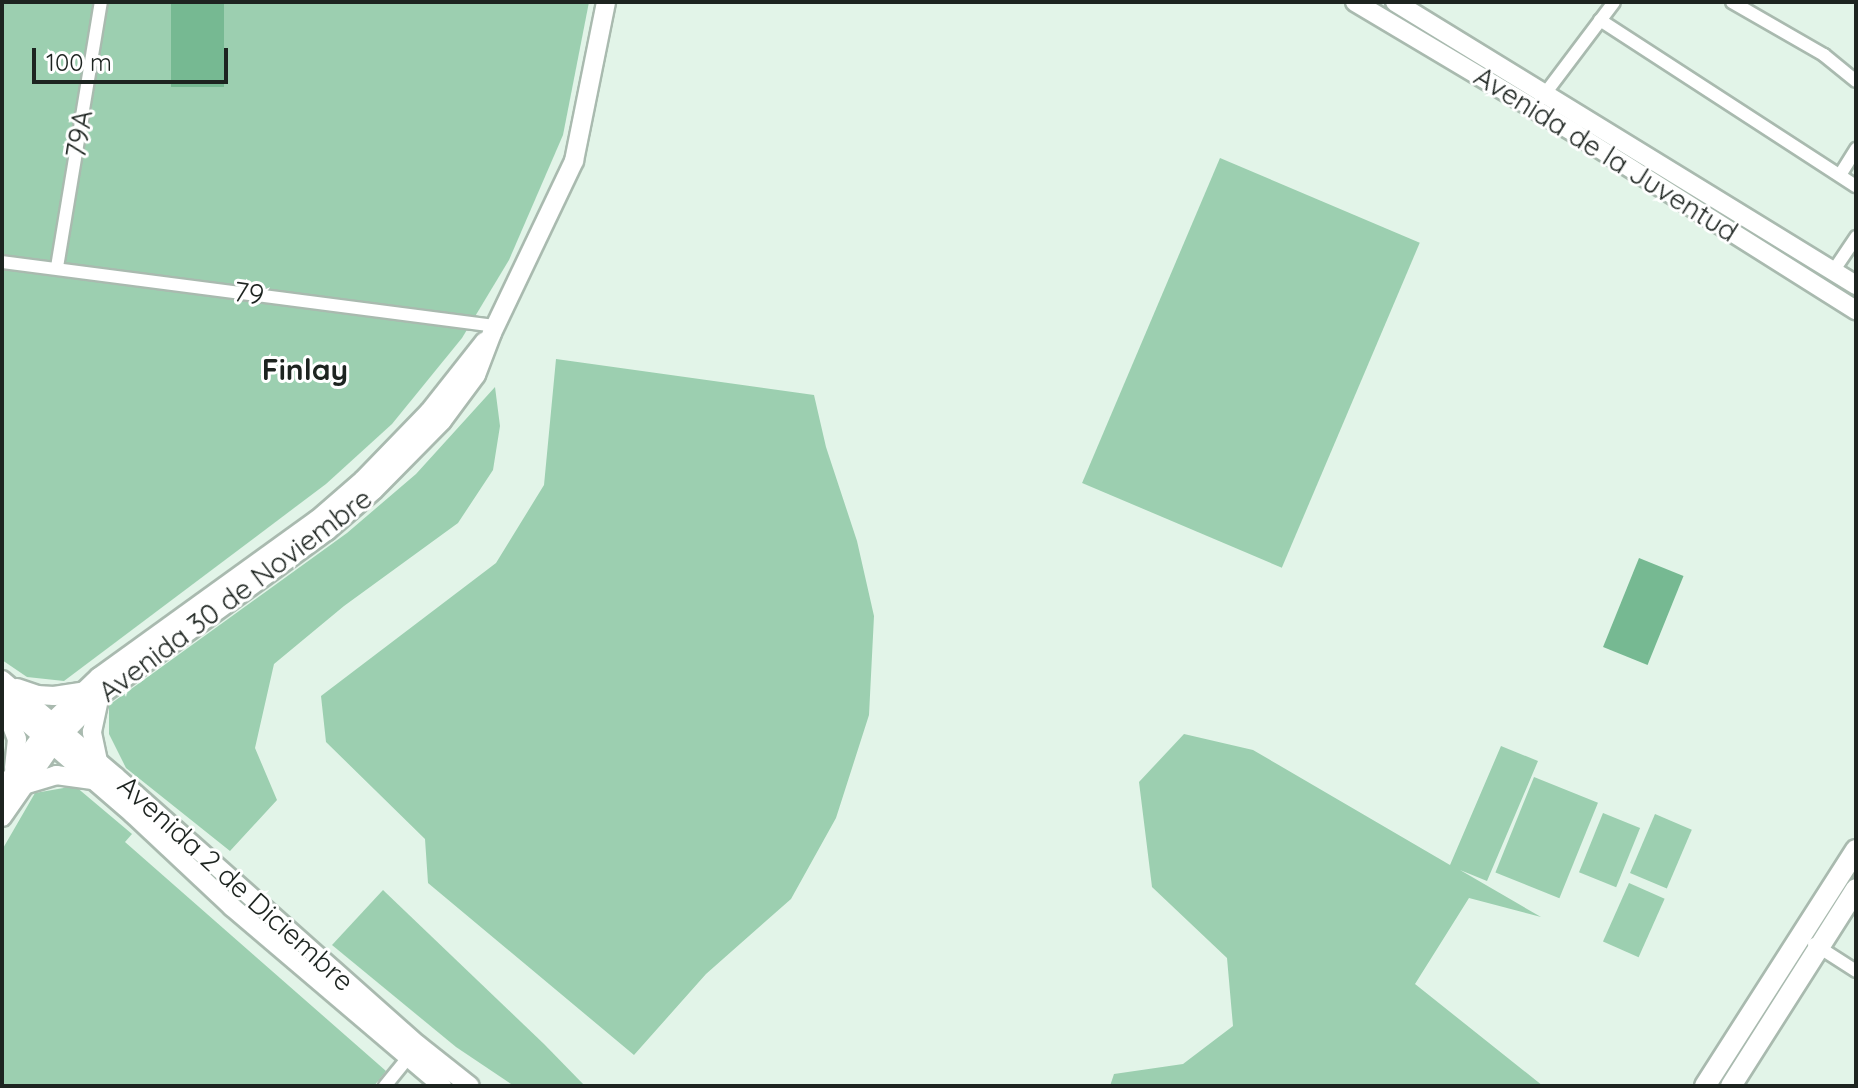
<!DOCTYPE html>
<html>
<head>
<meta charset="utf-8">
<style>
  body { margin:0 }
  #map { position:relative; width:1858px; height:1088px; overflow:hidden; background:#e2f4e8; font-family:Quicksand,sans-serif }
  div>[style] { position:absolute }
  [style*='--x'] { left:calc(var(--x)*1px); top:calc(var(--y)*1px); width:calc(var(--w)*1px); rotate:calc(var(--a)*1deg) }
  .green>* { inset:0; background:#9ccfb0; transform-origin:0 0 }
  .water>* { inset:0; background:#76b992; transform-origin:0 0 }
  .roads { filter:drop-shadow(2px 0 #a9baaf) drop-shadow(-2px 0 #a9baaf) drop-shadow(0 2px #a9baaf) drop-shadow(0 -2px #a9baaf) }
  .minor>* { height:12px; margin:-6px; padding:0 6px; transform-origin:6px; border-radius:6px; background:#fff }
  .secondary>* { height:18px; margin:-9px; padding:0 9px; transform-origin:9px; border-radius:9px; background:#fff }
  .primary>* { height:20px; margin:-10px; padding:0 10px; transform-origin:10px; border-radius:10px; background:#fff }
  span { translate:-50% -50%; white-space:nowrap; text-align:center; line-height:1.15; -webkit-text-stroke:6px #fff; paint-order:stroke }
  .street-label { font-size:28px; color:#1d2420 }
  .neighbourhood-label { font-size:30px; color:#1d2420; font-weight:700 }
  .frame { position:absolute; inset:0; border:4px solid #1d2420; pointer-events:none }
  .scale { position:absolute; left:32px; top:48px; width:196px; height:36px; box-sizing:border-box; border:4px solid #1d2420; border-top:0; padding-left:10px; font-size:24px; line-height:28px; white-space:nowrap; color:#1d2420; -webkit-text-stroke:6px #fff; paint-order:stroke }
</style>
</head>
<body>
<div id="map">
  <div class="green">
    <i style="clip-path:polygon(2px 2px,589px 2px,563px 135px,509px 260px,462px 338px,392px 424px,326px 484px,64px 681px,27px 677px,2px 660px)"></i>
    <i style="left:1220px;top:158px;width:217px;height:353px;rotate:23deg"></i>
    <i style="clip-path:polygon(556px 359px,814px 395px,826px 447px,857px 541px,874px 616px,869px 715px,836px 818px,791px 899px,706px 974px,634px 1055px,428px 883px,425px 839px,326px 742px,321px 696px,496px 563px,544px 485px)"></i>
    <i style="clip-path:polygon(495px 387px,500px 426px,493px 470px,458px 523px,344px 606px,274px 664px,255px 748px,277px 800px,230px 851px,126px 768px,109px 734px,109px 705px,347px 533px,416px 474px)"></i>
    <i style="clip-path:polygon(1184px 734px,1253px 750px,1450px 865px,1501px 746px,1538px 761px,1487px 881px,1460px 870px,1541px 917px,1469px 898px,1415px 984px,1543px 1086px,1110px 1086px,1114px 1074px,1183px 1064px,1233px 1026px,1227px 958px,1152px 887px,1139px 782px)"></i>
    <i style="left:1534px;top:777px;width:69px;height:103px;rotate:22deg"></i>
    <i style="clip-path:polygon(75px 786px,132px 834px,125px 842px,386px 1071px,374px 1086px,2px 1086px,2px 850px,35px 793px)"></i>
    <i style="left:1603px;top:813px;width:40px;height:64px;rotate:22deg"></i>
    <i style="left:1655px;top:814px;width:40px;height:64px;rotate:23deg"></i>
    <i style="left:1629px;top:883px;width:39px;height:64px;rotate:24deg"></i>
    <i style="clip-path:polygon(383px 890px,544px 1044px,585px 1086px,514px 1086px,456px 1047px,332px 945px)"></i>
  </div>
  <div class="water">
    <i style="left:171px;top:2px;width:53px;height:85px"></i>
    <i style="left:1639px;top:558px;width:48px;height:96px;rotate:22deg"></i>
  </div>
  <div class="roads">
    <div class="minor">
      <i style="--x:1732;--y:2;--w:106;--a:29.9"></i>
      <i style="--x:1824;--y:55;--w:41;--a:39.1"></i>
      <i style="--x:1600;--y:20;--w:305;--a:33"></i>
      <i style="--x:1541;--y:99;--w:121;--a:-53"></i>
      <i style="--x:1840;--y:175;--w:31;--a:-58"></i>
      <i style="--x:2;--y:262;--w:498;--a:7.4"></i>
      <i style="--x:57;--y:267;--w:269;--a:-80.6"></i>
      <i style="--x:1834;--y:270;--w:40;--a:-56"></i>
      <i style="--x:1814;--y:944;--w:50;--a:32.7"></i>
      <i style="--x:385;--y:1086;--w:41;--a:-50.9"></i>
    </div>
    <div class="secondary">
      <i style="--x:1355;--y:2;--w:257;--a:30.8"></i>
      <i style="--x:1576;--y:134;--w:331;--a:32.2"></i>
      <i style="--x:1395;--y:2;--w:541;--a:31.55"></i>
      <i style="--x:2;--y:680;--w:150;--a:40.4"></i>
      <i style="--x:116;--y:777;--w:404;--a:41.6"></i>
      <i style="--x:418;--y:1045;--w:66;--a:38.3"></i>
      <i style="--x:17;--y:688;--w:21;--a:19"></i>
      <i style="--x:37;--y:695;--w:17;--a:3"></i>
      <i style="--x:54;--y:696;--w:30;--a:-9"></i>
      <i style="--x:2;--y:701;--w:173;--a:40.8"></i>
      <i style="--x:133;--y:814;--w:136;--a:43.2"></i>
      <i style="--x:232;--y:907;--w:276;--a:40.4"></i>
      <i style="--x:5;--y:708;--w:33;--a:69"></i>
      <i style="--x:17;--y:739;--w:29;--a:96"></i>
      <i style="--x:98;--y:761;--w:30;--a:-102"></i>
      <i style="--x:92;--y:732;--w:35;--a:-78"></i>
      <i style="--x:24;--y:785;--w:34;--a:-17"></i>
      <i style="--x:56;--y:775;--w:35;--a:8"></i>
      <i style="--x:2;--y:790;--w:84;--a:-53.7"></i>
      <i style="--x:52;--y:722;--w:65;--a:-43.8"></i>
      <i style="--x:99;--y:677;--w:269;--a:-35.8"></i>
      <i style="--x:317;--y:520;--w:61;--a:-41"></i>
      <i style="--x:363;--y:480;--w:95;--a:-45.9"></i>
      <i style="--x:429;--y:412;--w:90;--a:-51.7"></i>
      <i style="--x:2;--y:817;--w:89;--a:-55.1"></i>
      <i style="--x:53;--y:744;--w:69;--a:-45.6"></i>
      <i style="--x:101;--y:695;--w:279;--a:-36"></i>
      <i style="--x:327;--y:531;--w:62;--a:-41.1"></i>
      <i style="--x:374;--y:490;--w:97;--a:-45.4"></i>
      <i style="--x:442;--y:421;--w:57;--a:-53.5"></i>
      <i style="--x:476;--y:375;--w:45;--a:-69.1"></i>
      <i style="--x:492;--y:333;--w:191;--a:-64.5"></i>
      <i style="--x:574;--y:161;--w:162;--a:-78.6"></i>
    </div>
    <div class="primary">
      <i style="--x:1705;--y:1086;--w:280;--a:-57.4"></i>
      <i style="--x:1731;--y:1086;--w:233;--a:-57.6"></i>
    </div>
  </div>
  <div class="street-label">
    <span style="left:79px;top:134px;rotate:-81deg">79A</span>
    <span style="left:1606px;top:154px;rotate:32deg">Avenida de la Juventud</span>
    <span style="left:249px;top:293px;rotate:8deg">79</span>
    <span style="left:235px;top:595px;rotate:-37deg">Avenida 30 de Noviembre</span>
    <span style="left:236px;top:883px;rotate:42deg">Avenida 2 de Diciembre</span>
  </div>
  <div class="neighbourhood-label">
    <span style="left:305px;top:369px">Finlay</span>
  </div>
  <div class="frame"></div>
  <div class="scale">100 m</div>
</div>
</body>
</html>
